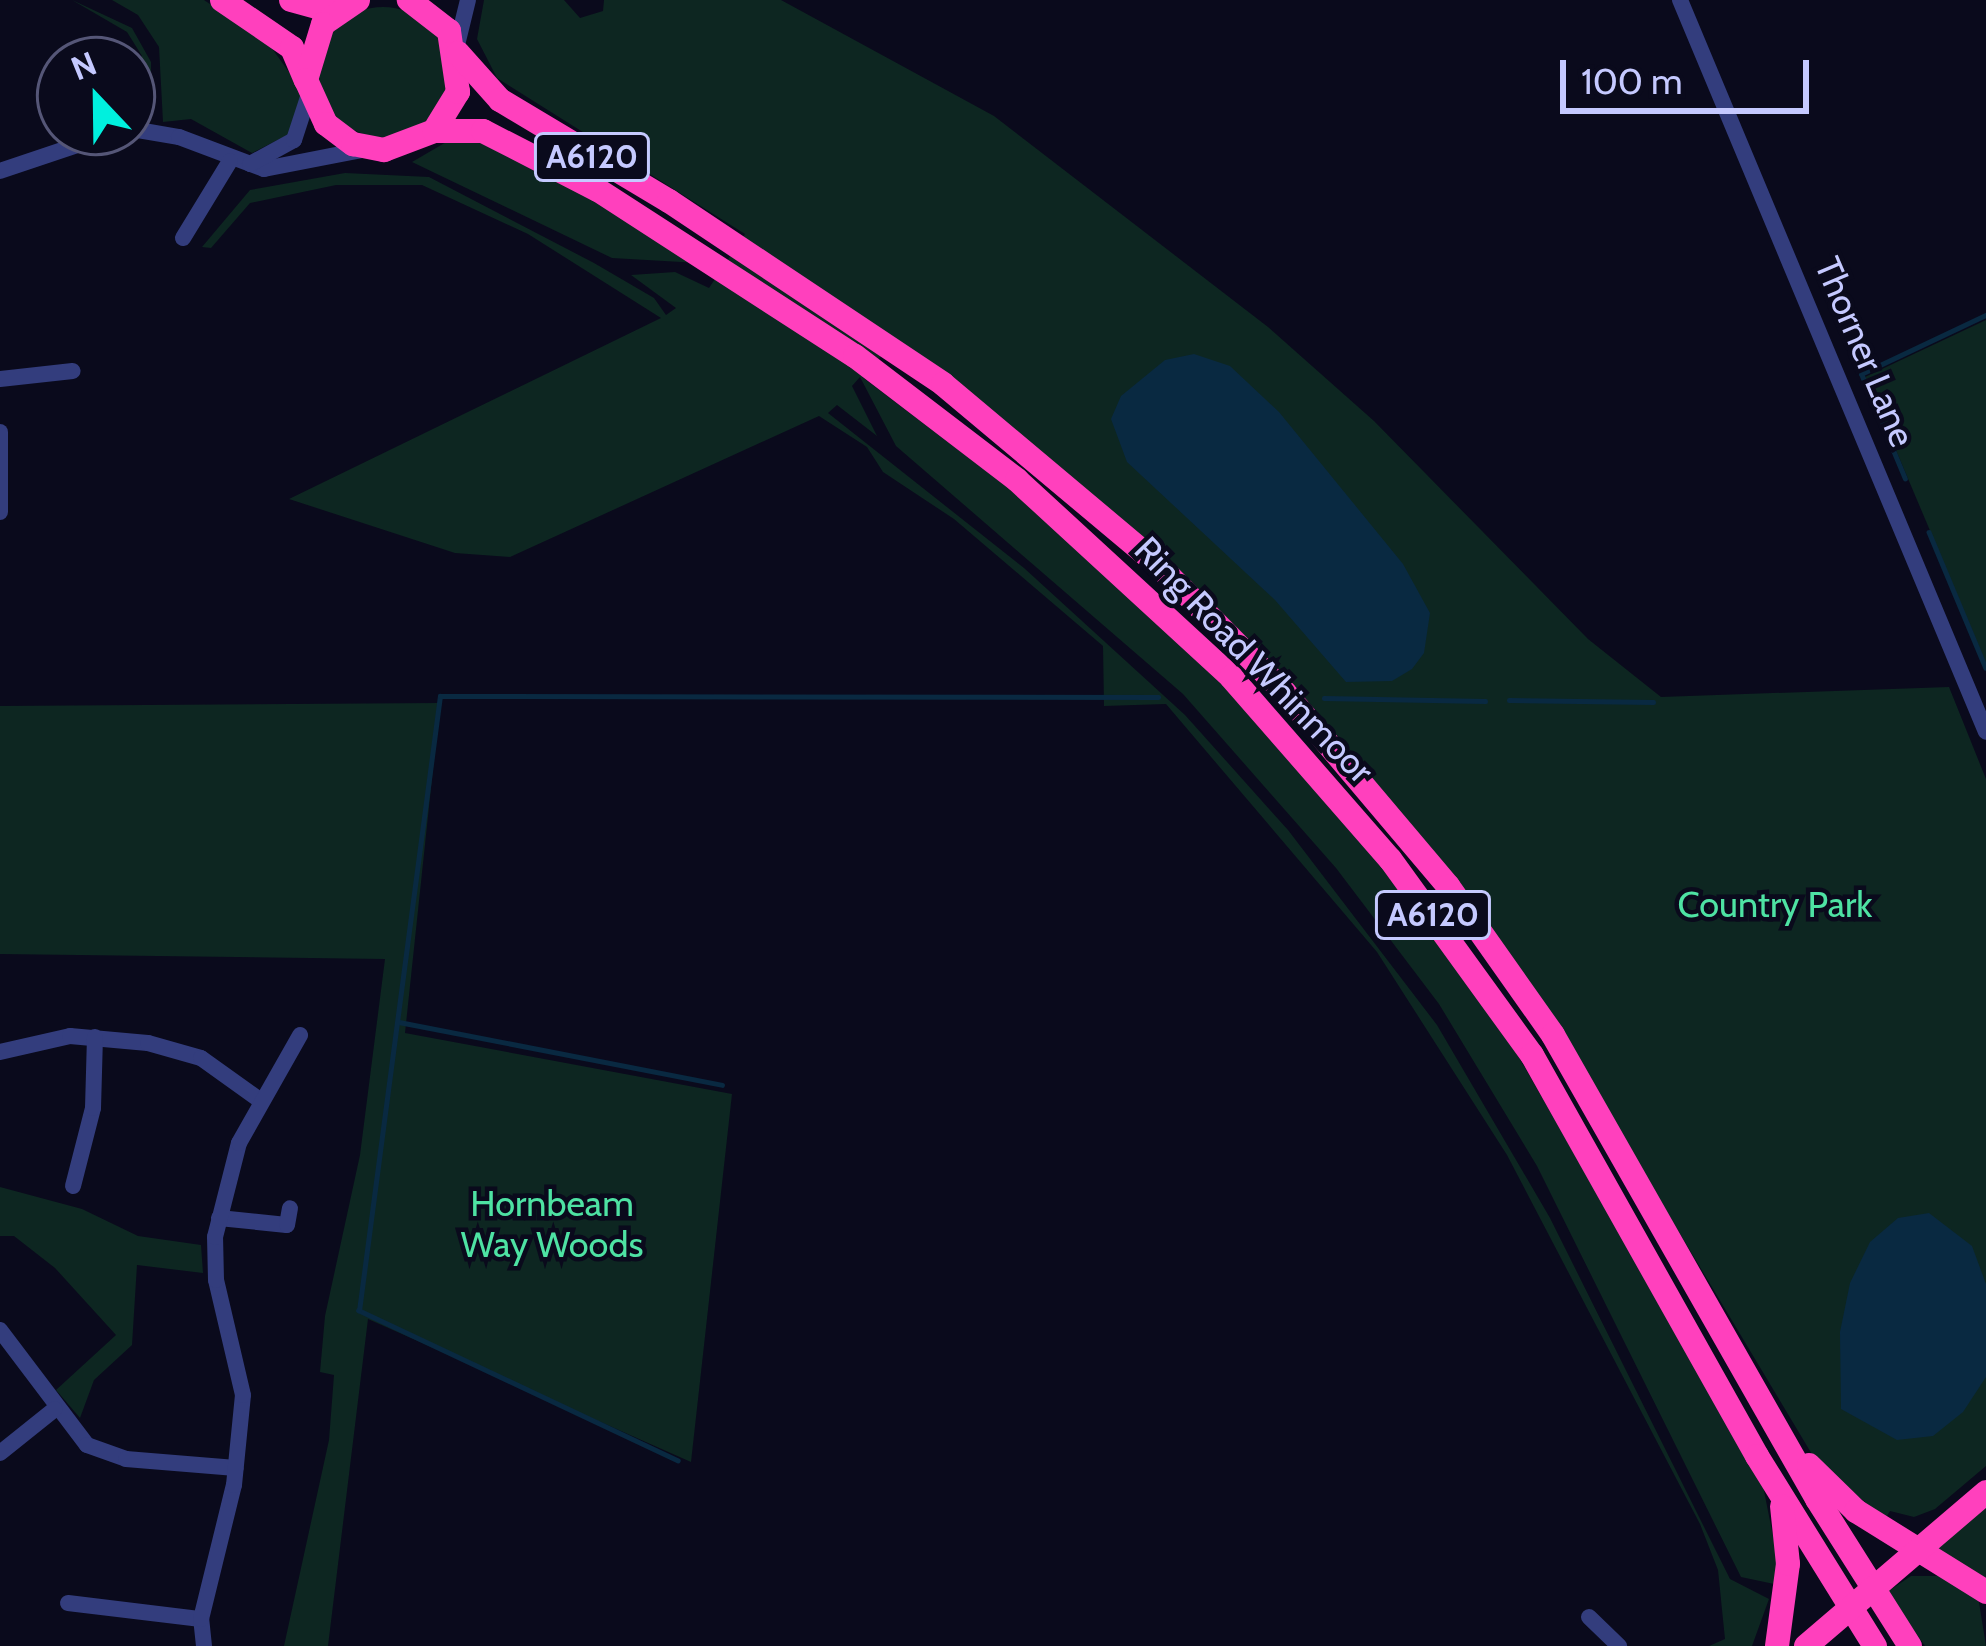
<!DOCTYPE html>
<html>
<head>
<meta charset="utf-8">
<style>
  body { margin:0 }
  #map { position:relative; width:1986px; height:1646px; overflow:hidden; background:#0a0a1c; font-family:Cabin,sans-serif }
  div>[style] { position:absolute }
  [style*='--x'] { left:calc(var(--x)*1px); top:calc(var(--y)*1px); width:calc(var(--w)*1px); rotate:calc(var(--a)*1deg) }
  .green>* { inset:0; background:#0d2621 }
  .round { border-radius:50% }
  .water>* { inset:0; background:#092941 }
  .stream>* { height:4.5px; margin:-2.25px; padding:0 2.25px; transform-origin:2.25px; border-radius:2.25px; background:#092941 }
  .minor>* { height:16px; margin:-8px; padding:0 8px; transform-origin:8px; border-radius:8px; background:#333d7d }
  .highway>* { height:24px; margin:-12px; padding:0 12px; transform-origin:12px; border-radius:12px; background:#ff40bd }
  span { translate:-50% -50%; white-space:nowrap; text-align:center; line-height:1.15; -webkit-text-stroke:9px #0a0a1c; paint-order:stroke }
  .shield-label span { padding:3px 9px; background:#0a0a1c; border:3px solid; border-radius:9px; -webkit-text-stroke-width:0 }
  .shield-label { font-size:33px; color:#c5c9ff; font-weight:700 }
  .street-label { font-size:36px; color:#c5c9ff }
  .park-label { font-size:36px; color:#4ee2a3 }
  .north { position:absolute; left:36px; top:36px; width:120px; height:120px; box-sizing:border-box; background:#0a0a1c; border:3px solid #555677; border-radius:50%; rotate:338deg; font-size:33px; font-weight:700; line-height:48px; text-align:center; color:#c5c9ff }
  .north::after { content:''; display:block; margin:auto; width:42px; height:54px; background:#00f0de; clip-path:polygon(50% 0,100% 100%,50% 72%,0 100%) }
  .scale { position:absolute; left:1560px; top:60px; width:249px; height:54px; box-sizing:border-box; border:6px solid #c5c9ff; border-top:0; padding-left:15px; font-size:36px; line-height:42px; white-space:nowrap; color:#c5c9ff; -webkit-text-stroke:9px #0a0a1c; paint-order:stroke }
</style>
</head>
<body>
<div id="map">
  <div class="green">
    <i style="clip-path:polygon(72px 0,132px 28px,151px 62px,151px 108px,132px 107px,132px 60px,142px 56px,127px 32px)"></i>
    <i style="clip-path:polygon(112px 0,204px 0,268px 43px,302px 90px,297px 130px,252px 153px,191px 119px,163px 122px,159px 47px,138px 15px)"></i>
    <i style="clip-path:polygon(484px 0,564px 0,580px 18px,603px 11px,604px 0,781px 0,994px 116px,1268px 327px,1374px 421px,1588px 639px,1661px 697px,1949px 687px,1986px 779px,1986px 1466px,1935px 1509px,1914px 1517px,1890px 1511px,1885px 1519px,1816px 1461px,1536px 993px,1398px 808px,1167px 560px,897px 339px,862px 377px,1035px 508px,1216px 675px,1389px 872px,1502px 1028px,1762px 1481px,1783px 1586px,1741px 1577px,1537px 1166px,1439px 1004px,1336px 868px,1183px 694px,896px 446px,860px 377px,852px 386px,877px 436px,837px 405px,828px 413px,1024px 568px,1185px 715px,1288px 830px,1437px 1025px,1550px 1218px,1730px 1579px,1769px 1599px,1752px 1646px,1709px 1646px,1725px 1639px,1718px 1570px,1700px 1524px,1507px 1155px,1377px 952px,1166px 704px,1104px 706px,1103px 646px,954px 519px,883px 472px,867px 447px,819px 416px,510px 557px,455px 553px,289px 499px,661px 318px,528px 234px,422px 185px,336px 185px,250px 203px,211px 248px,202px 247px,250px 190px,345px 173px,429px 177px,594px 263px,654px 298px,666px 315px,676px 308px,631px 275px,675px 272px,709px 288px,745px 234px,497px 78px,477px 39px)"></i>
    <i class="round" style="left:318px;top:7px;width:130px;height:130px"></i>
    <i style="clip-path:polygon(476px 140px,526px 161px,699px 263px,612px 258px,412px 162px,448px 141px)"></i>
    <i style="clip-path:polygon(1986px 320px,1986px 663px,1865px 377px)"></i>
    <i style="clip-path:polygon(440px 703px,405px 1033px,732px 1094px,691px 1462px,368px 1319px,328px 1646px,284px 1646px,329px 1440px,334px 1375px,320px 1372px,325px 1316px,360px 1155px,385px 959px,0 954px,0 706px)"></i>
    <i style="clip-path:polygon(0 1187px,82px 1209px,138px 1236px,201px 1245px,203px 1273px,137px 1265px,132px 1345px,94px 1380px,80px 1418px,56px 1390px,116px 1335px,55px 1268px,14px 1236px,0 1236px)"></i>
    <i style="clip-path:polygon(1986px 1506px,1986px 1578px,1937px 1548px)"></i>
    <i style="clip-path:polygon(1911px 1576px,1942px 1576px,1978px 1596px,1986px 1646px,1925px 1646px,1887px 1592px)"></i>
  </div>
  <div class="water">
    <i style="clip-path:polygon(1194px 354px,1230px 366px,1279px 412px,1403px 564px,1430px 613px,1424px 653px,1412px 669px,1392px 681px,1346px 682px,1275px 600px,1127px 462px,1111px 419px,1121px 396px,1165px 360px)"></i>
    <i style="clip-path:polygon(1929px 1213px,1972px 1246px,1986px 1284px,1986px 1377px,1963px 1412px,1933px 1436px,1897px 1440px,1841px 1409px,1840px 1332px,1850px 1283px,1870px 1242px,1898px 1218px)"></i>
  </div>
  <div class="stream">
    <i style="--x:1905;--y:479;--w:114;--a:-112.7"></i>
    <i style="--x:1861;--y:374;--w:138;--a:-25.3"></i>
    <i style="--x:1929;--y:532;--w:147;--a:67.3"></i>
    <i style="--x:1324;--y:698;--w:161;--a:1.1"></i>
    <i style="--x:1509;--y:700;--w:144;--a:0.8"></i>
    <i style="--x:399;--y:1022;--w:329;--a:11"></i>
    <i style="--x:678;--y:1461;--w:353;--a:-154.8"></i>
    <i style="--x:359;--y:1311;--w:620;--a:-82.5"></i>
    <i style="--x:440;--y:696;--w:718;--a:0.08"></i>
  </div>
  <div class="minor">
    <i style="--x:1680;--y:0;--w:793;--a:67.31"></i>
    <i style="--x:457;--y:45;--w:46;--a:-76.3"></i>
    <i style="--x:132;--y:129;--w:48;--a:9.7"></i>
    <i style="--x:179;--y:137;--w:91;--a:20.6"></i>
    <i style="--x:264;--y:169;--w:100;--a:-11"></i>
    <i style="--x:250;--y:164;--w:50;--a:-28.6"></i>
    <i style="--x:294;--y:140;--w:48;--a:-71.9"></i>
    <i style="--x:0;--y:171;--w:122;--a:-18.6"></i>
    <i style="--x:183;--y:238;--w:90;--a:-58.6"></i>
    <i style="--x:0;--y:379;--w:73;--a:-6.3"></i>
    <i style="--x:0;--y:432;--w:80;--a:90"></i>
    <i style="--x:0;--y:1052;--w:72;--a:-12.9"></i>
    <i style="--x:70;--y:1036;--w:78;--a:5.1"></i>
    <i style="--x:148;--y:1043;--w:55;--a:15.8"></i>
    <i style="--x:201;--y:1058;--w:74;--a:35.6"></i>
    <i style="--x:73;--y:1186;--w:81;--a:-75.6"></i>
    <i style="--x:93;--y:1108;--w:71;--a:-88.4"></i>
    <i style="--x:219;--y:1218;--w:68;--a:5.9"></i>
    <i style="--x:287;--y:1225;--w:17;--a:-80"></i>
    <i style="--x:0;--y:1330;--w:144;--a:52.9"></i>
    <i style="--x:87;--y:1445;--w:41;--a:19.7"></i>
    <i style="--x:126;--y:1459;--w:110;--a:4.7"></i>
    <i style="--x:0;--y:1453;--w:70;--a:-38.7"></i>
    <i style="--x:68;--y:1603;--w:134;--a:6.9"></i>
    <i style="--x:1589;--y:1617;--w:42;--a:44"></i>
    <i style="--x:204;--y:1646;--w:27;--a:-96"></i>
    <i style="--x:201;--y:1619;--w:138;--a:-76.2"></i>
    <i style="--x:234;--y:1485;--w:90;--a:-84.3"></i>
    <i style="--x:243;--y:1395;--w:118;--a:-103.2"></i>
    <i style="--x:216;--y:1280;--w:43;--a:-91.3"></i>
    <i style="--x:215;--y:1237;--w:97;--a:-75.7"></i>
    <i style="--x:239;--y:1143;--w:124;--a:-60.5"></i>
  </div>
  <div class="highway">
    <i style="--x:222;--y:0;--w:85;--a:34.4"></i>
    <i style="--x:292;--y:48;--w:33;--a:67"></i>
    <i style="--x:291;--y:0;--w:46;--a:15.3"></i>
    <i style="--x:358;--y:0;--w:42;--a:145.6"></i>
    <i style="--x:323;--y:24;--w:59;--a:106.9"></i>
    <i style="--x:306;--y:80;--w:48;--a:65.6"></i>
    <i style="--x:326;--y:124;--w:34;--a:37"></i>
    <i style="--x:353;--y:144;--w:32;--a:11"></i>
    <i style="--x:384;--y:150;--w:53;--a:-20.8"></i>
    <i style="--x:434;--y:131;--w:46;--a:-58.4"></i>
    <i style="--x:458;--y:92;--w:62;--a:-98.4"></i>
    <i style="--x:449;--y:31;--w:51;--a:-142.2"></i>
    <i style="--x:458;--y:53;--w:63;--a:48.2"></i>
    <i style="--x:500;--y:100;--w:197;--a:30.9"></i>
    <i style="--x:669;--y:201;--w:329;--a:33.7"></i>
    <i style="--x:943;--y:384;--w:274;--a:40"></i>
    <i style="--x:1153;--y:560;--w:187;--a:45.2"></i>
    <i style="--x:1285;--y:693;--w:253;--a:49.8"></i>
    <i style="--x:1448;--y:886;--w:182;--a:54.8"></i>
    <i style="--x:1553;--y:1035;--w:534;--a:60.36"></i>
    <i style="--x:1817;--y:1499;--w:174;--a:57.7"></i>
    <i style="--x:434;--y:131;--w:49;--a:0"></i>
    <i style="--x:483;--y:131;--w:129;--a:27.2"></i>
    <i style="--x:598;--y:190;--w:306;--a:32.9"></i>
    <i style="--x:855;--y:356;--w:204;--a:37.4"></i>
    <i style="--x:1017;--y:480;--w:291;--a:42.6"></i>
    <i style="--x:1231;--y:677;--w:242;--a:48.9"></i>
    <i style="--x:1390;--y:859;--w:242;--a:54.1"></i>
    <i style="--x:1532;--y:1055;--w:460;--a:60.7"></i>
    <i style="--x:1757;--y:1456;--w:224;--a:58.2"></i>
    <i style="--x:1809;--y:1465;--w:66;--a:44.4"></i>
    <i style="--x:1856;--y:1511;--w:153;--a:31.9"></i>
    <i style="--x:1777;--y:1646;--w:83;--a:-82.4"></i>
    <i style="--x:1788;--y:1564;--w:58;--a:-95.9"></i>
    <i style="--x:1806;--y:1646;--w:237;--a:-40.5"></i>
  </div>
  <div class="shield-label">
    <span style="left:592px;top:157px">A6120</span>
    <span style="left:1433px;top:915px">A6120</span>
  </div>
  <div class="street-label">
    <span style="left:1865px;top:352px;rotate:67deg">Thorner Lane</span>
    <span style="left:1254px;top:660px;rotate:46deg">Ring Road Whinmoor</span>
  </div>
  <div class="park-label">
    <span style="left:1775px;top:905px">Country Park</span>
    <span style="left:552px;top:1224px">Hornbeam<br>Way Woods</span>
  </div>
  <div class="north">N</div>
  <div class="scale">100 m</div>
</div>
</body>
</html>
